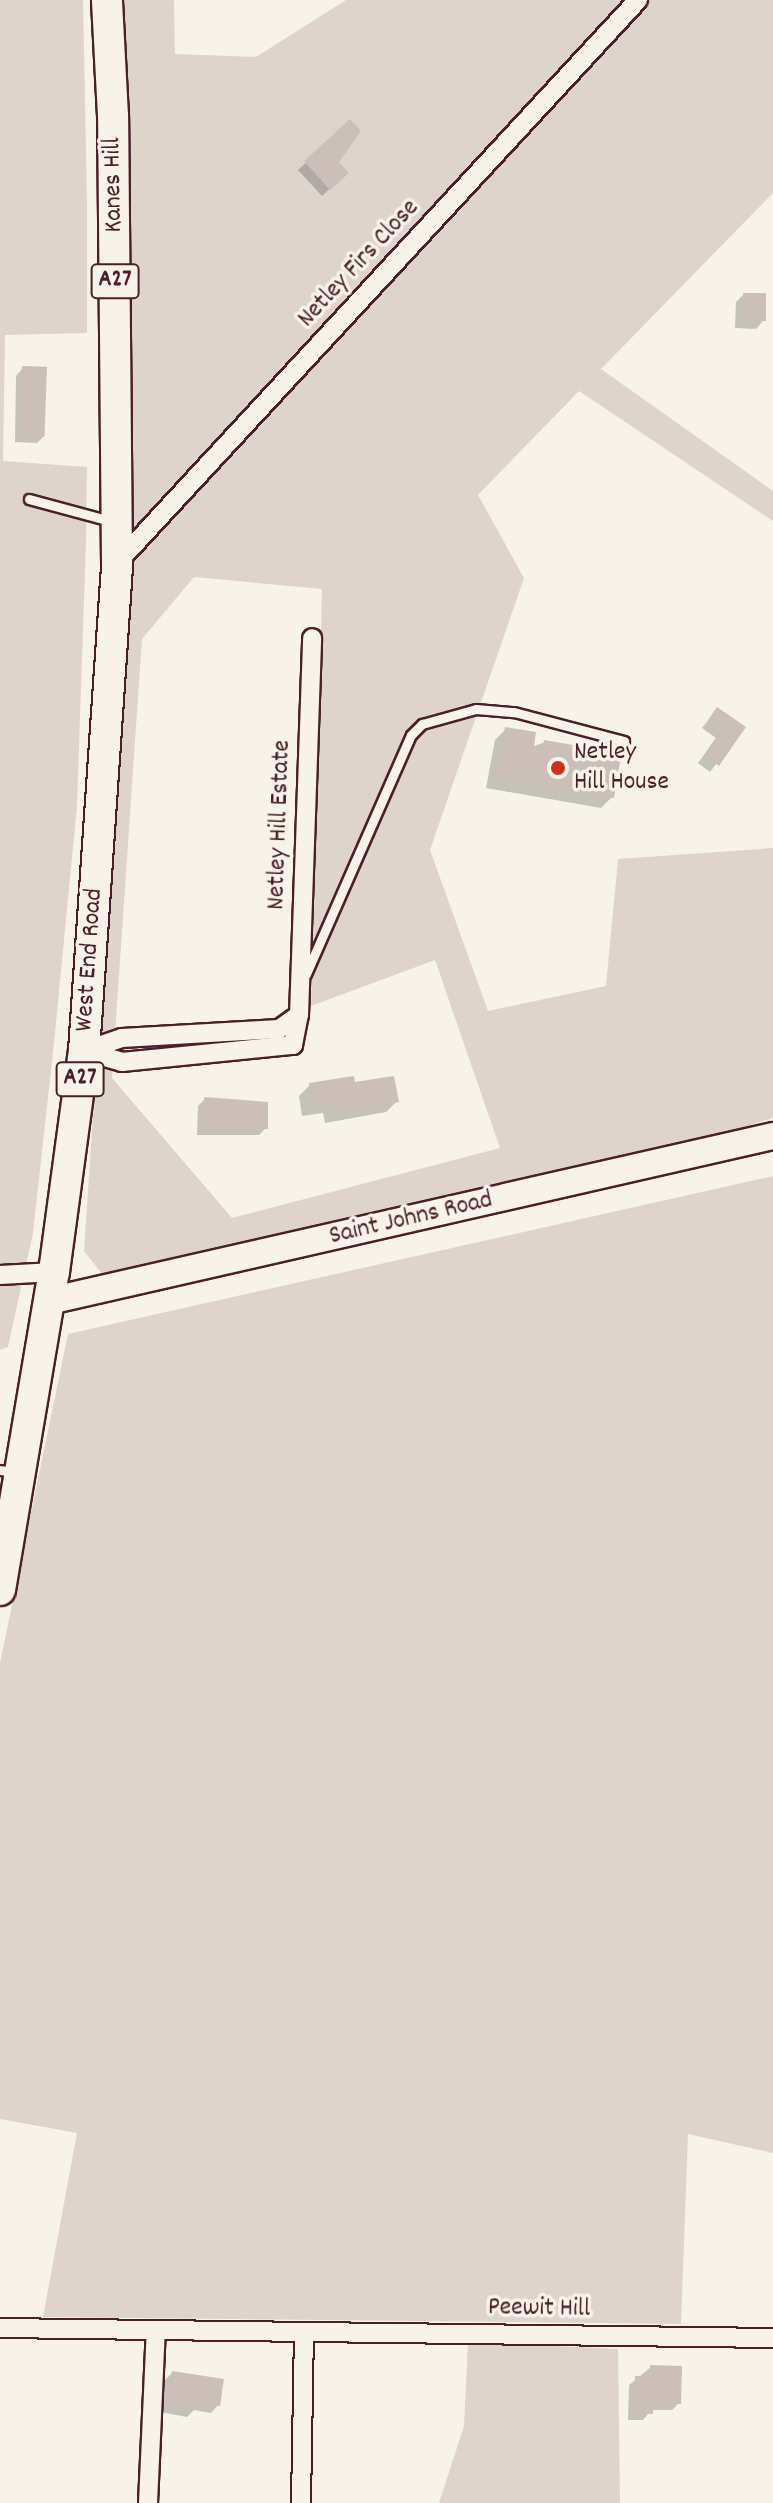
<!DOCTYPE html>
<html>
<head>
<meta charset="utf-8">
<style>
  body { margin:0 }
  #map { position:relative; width:773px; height:2503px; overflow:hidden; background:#f7f3e8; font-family:Dekko,sans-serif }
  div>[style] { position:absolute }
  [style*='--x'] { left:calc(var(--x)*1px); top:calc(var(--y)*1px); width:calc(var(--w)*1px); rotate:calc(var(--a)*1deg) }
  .green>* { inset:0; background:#ded4cc }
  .shadow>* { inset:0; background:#0003 }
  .building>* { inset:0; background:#ccbfb9; transform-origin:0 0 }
  .roads { filter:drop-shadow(2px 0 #4a1f2b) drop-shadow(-2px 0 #4a1f2b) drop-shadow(0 2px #4a1f2b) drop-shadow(0 -2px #4a1f2b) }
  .lane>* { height:9px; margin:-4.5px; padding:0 4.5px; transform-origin:4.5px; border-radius:4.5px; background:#f7f3e8 }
  .street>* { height:18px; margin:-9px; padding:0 9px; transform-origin:9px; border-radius:9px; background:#f7f3e8 }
  .secondary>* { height:26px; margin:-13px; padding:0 13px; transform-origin:13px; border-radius:13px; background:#f7f3e8 }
  .primary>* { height:30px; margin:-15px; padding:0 15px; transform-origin:15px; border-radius:15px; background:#f7f3e8 }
  .dots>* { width:22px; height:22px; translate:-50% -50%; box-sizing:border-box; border:4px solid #f7f3e8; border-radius:50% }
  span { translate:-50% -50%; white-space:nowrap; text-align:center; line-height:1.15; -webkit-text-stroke:7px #f7f3e8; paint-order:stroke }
  .shield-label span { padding:2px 6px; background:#f7f3e8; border:2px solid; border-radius:6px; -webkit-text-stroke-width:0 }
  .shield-label { font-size:24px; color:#4a1f2b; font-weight:700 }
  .street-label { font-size:26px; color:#4a1f2b }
  .poi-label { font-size:26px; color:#4a1f2b }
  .left { translate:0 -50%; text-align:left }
</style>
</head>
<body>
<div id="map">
  <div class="green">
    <i style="clip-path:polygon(0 0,83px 0,87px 203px,87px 333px,5px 335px,3px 461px,87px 467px,86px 541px,77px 806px,54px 1043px,33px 1233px,8px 1347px,0 1350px)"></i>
    <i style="clip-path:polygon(evenodd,120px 0,174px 0,175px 54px,256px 57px,346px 0,773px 0,773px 193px,601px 369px,773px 491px,773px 521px,579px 391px,478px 495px,524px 578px,430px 850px,488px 1011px,606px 986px,618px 859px,773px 848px,773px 1118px,710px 1138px,104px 1276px,84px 1251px,126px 622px,120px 0,194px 577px,322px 589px,311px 1006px,435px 960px,500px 1148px,232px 1218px,112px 1078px,142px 639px,194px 577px)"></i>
    <i style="clip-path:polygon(773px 1176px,773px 2153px,688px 2134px,681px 2324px,43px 2317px,77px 2133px,0 2119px,0 1663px,68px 1334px)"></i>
    <i style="clip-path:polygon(468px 2342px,618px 2349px,620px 2503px,439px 2503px,464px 2426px)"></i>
  </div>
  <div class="shadow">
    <i style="clip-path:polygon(350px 122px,336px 162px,346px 173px,322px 196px,298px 170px)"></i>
    <i style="clip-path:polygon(743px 295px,763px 321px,756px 329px,735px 328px,736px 302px)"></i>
    <i style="clip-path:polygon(23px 368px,44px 436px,37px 443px,15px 442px,16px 376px)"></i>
    <i style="clip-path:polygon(717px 709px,744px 728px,710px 772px,698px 763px,716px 738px,702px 728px)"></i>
    <i style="clip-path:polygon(506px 729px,532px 747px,545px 742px,593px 759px,602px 749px,612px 797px,601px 808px,486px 788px,495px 740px)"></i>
    <i style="clip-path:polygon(310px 1085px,353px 1085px,397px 1101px,386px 1112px,325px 1123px,323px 1113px,302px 1116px,299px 1096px)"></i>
    <i style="clip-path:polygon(205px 1099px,266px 1128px,259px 1135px,197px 1135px,198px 1106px)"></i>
    <i style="clip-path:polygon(651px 2367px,679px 2403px,672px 2410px,651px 2410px,643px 2420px,628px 2420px,629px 2385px)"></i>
    <i style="clip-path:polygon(172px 2373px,218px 2405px,211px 2413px,194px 2410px,187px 2417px,160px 2412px,165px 2380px)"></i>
  </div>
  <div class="building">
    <i style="clip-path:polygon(350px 119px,361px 131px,339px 162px,349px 173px,330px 190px,304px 161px)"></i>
    <i style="left:743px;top:293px;width:23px;height:28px"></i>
    <i style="left:22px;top:366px;width:25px;height:70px;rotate:2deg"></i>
    <i style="clip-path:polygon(717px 707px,746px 727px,719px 766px,704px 755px,721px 730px,708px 720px)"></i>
    <i style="clip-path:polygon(505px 727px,536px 732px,534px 746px,543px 747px,544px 740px,573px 745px,572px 753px,600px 758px,602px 747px,622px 751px,614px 798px,496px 777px)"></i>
    <i style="clip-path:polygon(354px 1076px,355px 1082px,394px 1076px,399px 1102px,336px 1113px,334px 1103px,313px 1106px,309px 1083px)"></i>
    <i style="clip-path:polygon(204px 1097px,268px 1102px,268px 1129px,204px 1129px)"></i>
    <i style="clip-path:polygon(650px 2365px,682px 2366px,681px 2404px,653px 2403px,653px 2414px,634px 2413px,635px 2376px,650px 2376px)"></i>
    <i style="clip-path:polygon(172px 2371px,224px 2379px,220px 2406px,198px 2403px,196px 2410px,166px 2406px)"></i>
  </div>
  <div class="roads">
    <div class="lane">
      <i style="--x:29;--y:499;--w:88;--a:15.1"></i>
      <i style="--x:306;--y:974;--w:261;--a:-66.3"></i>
      <i style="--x:411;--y:735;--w:16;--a:-45"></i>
      <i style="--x:422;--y:724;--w:56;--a:-15.5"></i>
      <i style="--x:476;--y:709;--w:38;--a:5"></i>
      <i style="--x:514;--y:712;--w:114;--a:14.8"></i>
      <i style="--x:0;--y:1470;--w:17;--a:7"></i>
    </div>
    <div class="street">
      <i style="--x:117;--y:563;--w:767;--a:-47.22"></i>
      <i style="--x:84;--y:1051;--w:40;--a:16"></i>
      <i style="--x:122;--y:1062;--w:172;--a:-5.7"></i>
      <i style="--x:293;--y:1045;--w:31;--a:-79"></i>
      <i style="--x:299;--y:1015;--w:377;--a:-88"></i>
      <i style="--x:84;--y:1051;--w:40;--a:-18.9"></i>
      <i style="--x:122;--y:1038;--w:157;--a:-3.3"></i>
      <i style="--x:279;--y:1029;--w:24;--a:-35"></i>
      <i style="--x:0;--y:1275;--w:54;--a:-3.2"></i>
      <i style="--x:0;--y:2328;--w:773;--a:0.74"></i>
      <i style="--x:148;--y:2503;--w:173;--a:-87.4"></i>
      <i style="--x:301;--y:2503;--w:171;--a:-89"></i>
    </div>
    <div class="secondary">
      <i style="--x:49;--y:1301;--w:743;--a:-12.84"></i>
    </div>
    <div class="primary">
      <i style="--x:0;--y:1590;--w:323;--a:-80.4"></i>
      <i style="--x:54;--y:1272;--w:223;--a:-82.3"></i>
      <i style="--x:84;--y:1051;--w:489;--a:-86.1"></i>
      <i style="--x:117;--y:563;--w:447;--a:-90.5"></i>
      <i style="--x:113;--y:116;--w:116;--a:-93"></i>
    </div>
  </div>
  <div class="dots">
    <i style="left:558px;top:768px;background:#c8321e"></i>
  </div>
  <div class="shield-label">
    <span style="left:115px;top:281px">A27</span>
    <span style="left:80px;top:1079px">A27</span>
  </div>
  <div class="street-label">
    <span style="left:114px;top:185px;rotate:-91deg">Kanes Hill</span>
    <span style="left:359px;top:264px;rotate:-47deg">Netley Firs Close</span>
    <span style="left:280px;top:825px;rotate:-88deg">Netley Hill Estate</span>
    <span style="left:90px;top:960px;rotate:-86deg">West End Road</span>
    <span style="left:411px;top:1219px;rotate:-13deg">Saint Johns Road</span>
    <span style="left:539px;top:2309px;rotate:1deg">Peewit Hill</span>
  </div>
  <div class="poi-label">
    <span class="left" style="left:574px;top:768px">Netley<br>Hill House</span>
  </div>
</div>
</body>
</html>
